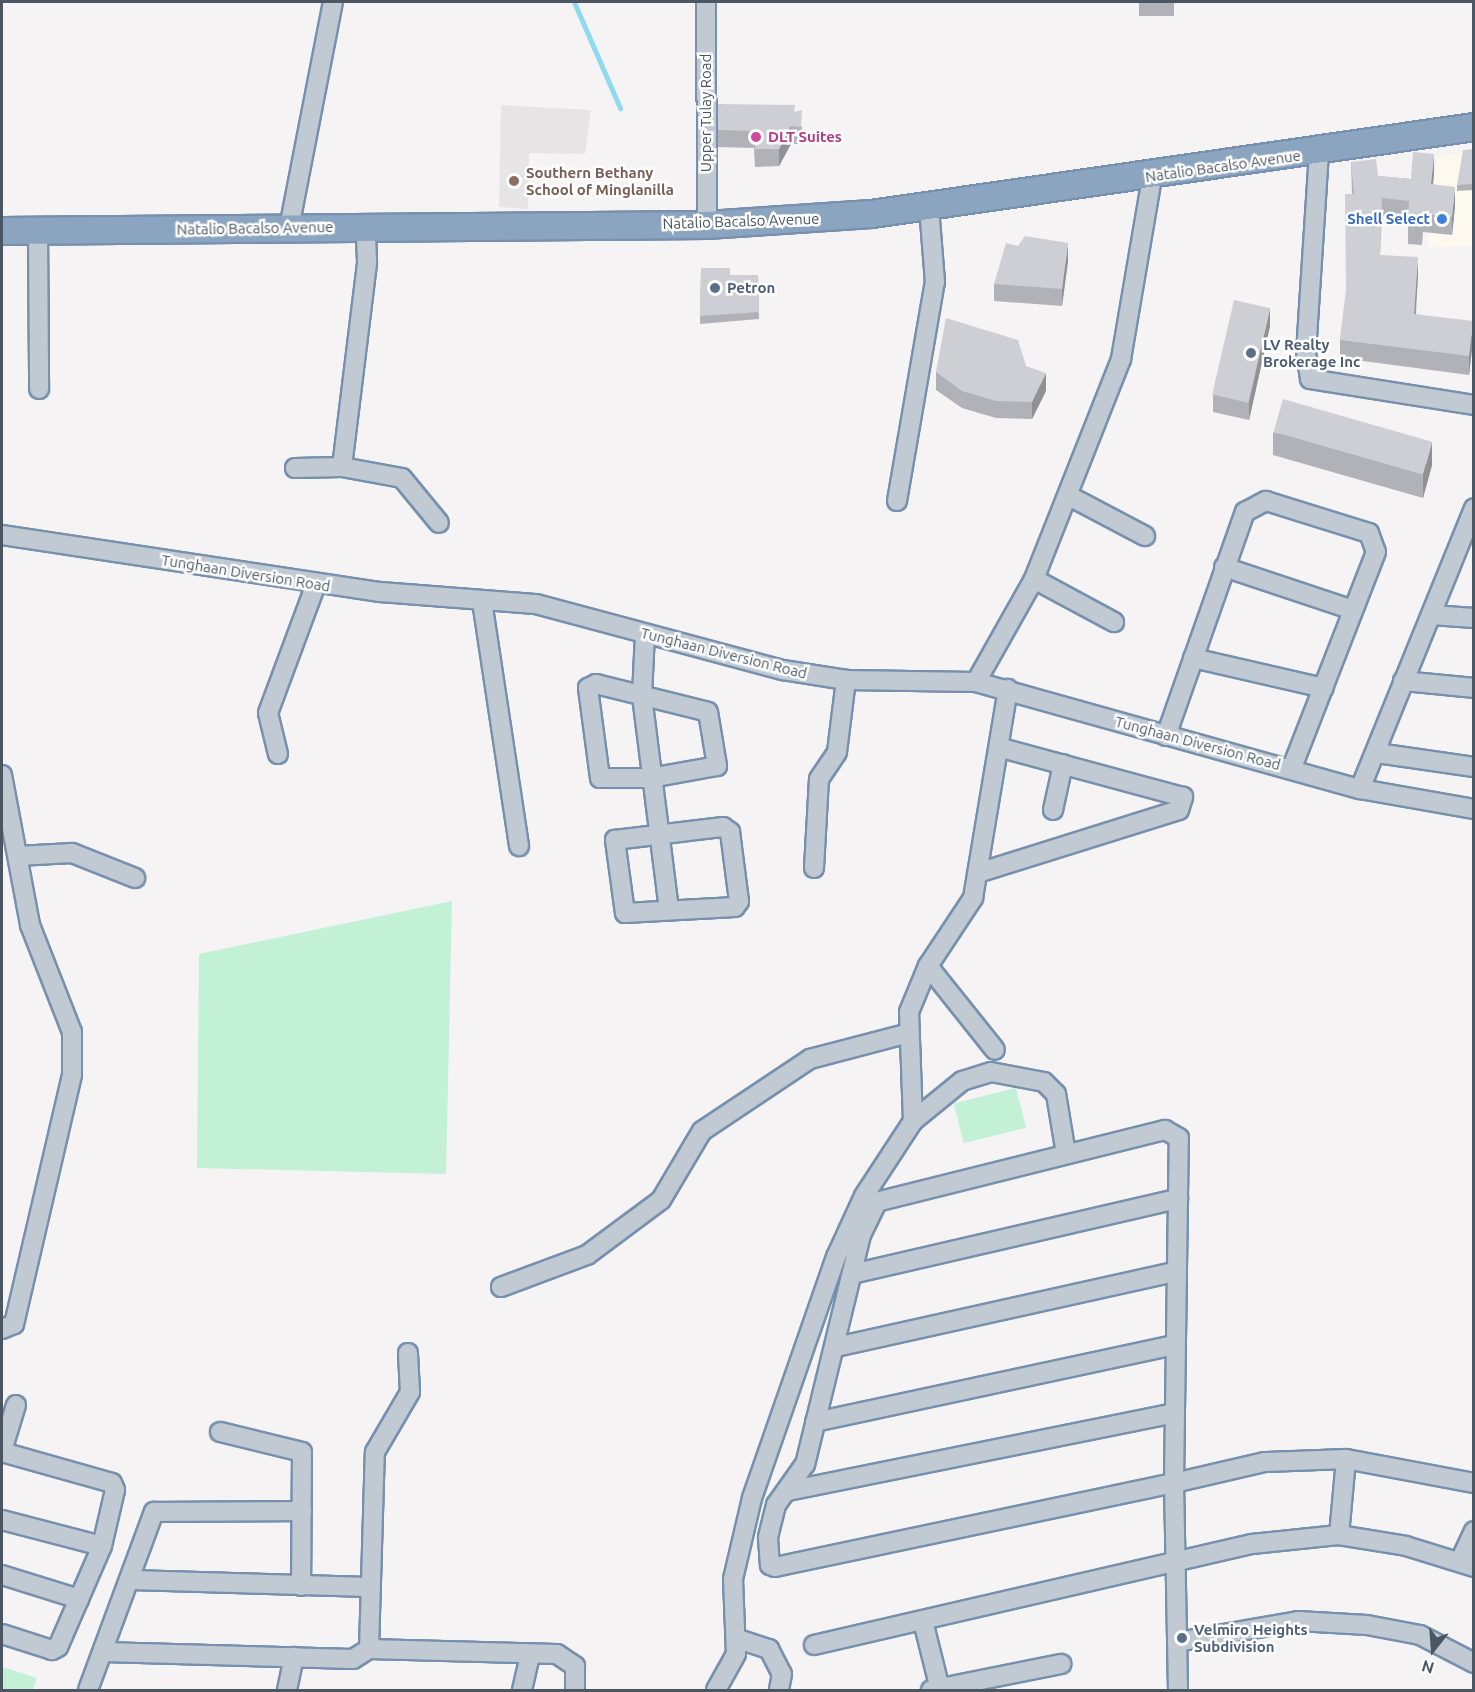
<!DOCTYPE html>
<html>
<head>
<meta charset="utf-8">
<style>
  body { margin:0 }
  #map { position:relative; width:1475px; height:1692px; overflow:hidden; background:#f5f3f3; font-family:Ubuntu,sans-serif }
  div>[style] { position:absolute }
  [style*='--x'] { left:calc(var(--x)*1px); top:calc(var(--y)*1px); width:calc(var(--w)*1px); rotate:calc(var(--a)*1deg) }
  .commercial>* { inset:0; background:#fdf9ef }
  .education>* { inset:0; background:#e6e4e5 }
  .green>* { inset:0; background:#c3f1d5; transform-origin:0 0 }
  .stream>* { height:5px; margin:-2.5px; padding:0 2.5px; transform-origin:2.5px; border-radius:2.5px; background:#90daee }
  .roads { filter:drop-shadow(2px 0 #7690ad) drop-shadow(-2px 0 #7690ad) drop-shadow(0 2px #7690ad) drop-shadow(0 -2px #7690ad) }
  .minor>* { height:18px; margin:-9px; padding:0 9px; transform-origin:9px; border-radius:9px; background:#c1cad2 }
  .highway>* { height:26px; margin:-13px; padding:0 13px; transform-origin:13px; border-radius:13px; background:#8ba5c1 }
  .wall>* { inset:0; background:#b0b2b7; transform-origin:0 0 }
  .shaded-wall>* { inset:0; background:#909195 }
  .building>* { inset:0; background:#cdcfd5; transform-origin:0 0 }
  .dots>* { width:16px; height:16px; translate:-50% -50%; box-sizing:border-box; border:3px solid #fff; border-radius:50% }
  span { translate:-50% -50%; white-space:nowrap; text-align:center; line-height:1.15; -webkit-text-stroke:5px #fff; paint-order:stroke }
  .street-label { font-size:15px; color:#4a5661 }
  .hotel-label { font-size:15px; color:#b23c85; font-weight:700 }
  .left { translate:0 -50%; text-align:left }
  .education-label { font-size:15px; color:#785e54; font-weight:700 }
  .shop-label { font-size:15px; color:#366cbe; font-weight:700 }
  .right { translate:-100% -50%; text-align:right }
  .service-label { font-size:15px; color:#4e5e75; font-weight:700 }
  .frame { position:absolute; inset:0; border:3px solid #4a5661; pointer-events:none }
  .north { position:absolute; left:1403px; top:1620px; width:60px; height:60px; -webkit-text-stroke:4px #fff; paint-order:stroke; rotate:197deg; font-size:16px; font-weight:700; line-height:24px; text-align:center; color:#4a5661 }
  .north::after { content:''; display:block; margin:auto; width:21px; height:27px; background:#4a5661; clip-path:polygon(50% 0,100% 100%,50% 72%,0 100%) }
</style>
</head>
<body>
<div id="map">
  <div class="commercial">
    <i style="clip-path:polygon(1473px 151px,1473px 246px,1427px 247px,1437px 157px)"></i>
  </div>
  <div class="education">
    <i style="clip-path:polygon(501px 105px,591px 110px,585px 154px,529px 153px,528px 209px,499px 207px)"></i>
  </div>
  <div class="green">
    <i style="clip-path:polygon(452px 901px,446px 1174px,197px 1168px,199px 954px)"></i>
    <i style="left:1016px;top:1088px;width:41px;height:64px;rotate:76deg"></i>
    <i style="clip-path:polygon(2px 1667px,37px 1678px,33px 1690px,2px 1690px)"></i>
  </div>
  <div class="stream">
    <i style="--x:574;--y:2;--w:116;--a:66.5"></i>
  </div>
  <div class="roads">
    <div class="minor">
      <i style="--x:706;--y:2;--w:223;--a:89.7"></i>
      <i style="--x:1319;--y:152;--w:201;--a:93.7"></i>
      <i style="--x:1306;--y:353;--w:26;--a:81"></i>
      <i style="--x:1310;--y:379;--w:166;--a:9"></i>
      <i style="--x:289;--y:228;--w:230;--a:-79"></i>
      <i style="--x:38;--y:230;--w:159;--a:89.6"></i>
      <i style="--x:342;--y:467;--w:207;--a:-83"></i>
      <i style="--x:367;--y:262;--w:35;--a:-92"></i>
      <i style="--x:295;--y:468;--w:47;--a:-1.2"></i>
      <i style="--x:342;--y:467;--w:61;--a:10.4"></i>
      <i style="--x:402;--y:478;--w:58;--a:50.6"></i>
      <i style="--x:1069;--y:496;--w:86;--a:27.8"></i>
      <i style="--x:897;--y:501;--w:222;--a:-80.2"></i>
      <i style="--x:935;--y:282;--w:75;--a:-94.6"></i>
      <i style="--x:2;--y:535;--w:382;--a:8.6"></i>
      <i style="--x:380;--y:592;--w:156;--a:4.4"></i>
      <i style="--x:536;--y:604;--w:256;--a:15"></i>
      <i style="--x:783;--y:670;--w:64;--a:9"></i>
      <i style="--x:846;--y:680;--w:130;--a:0.9"></i>
      <i style="--x:976;--y:682;--w:399;--a:15.6"></i>
      <i style="--x:1360;--y:789;--w:116;--a:10"></i>
      <i style="--x:1224;--y:567;--w:136;--a:18.4"></i>
      <i style="--x:1034;--y:579;--w:91;--a:28.3"></i>
      <i style="--x:482;--y:601;--w:248;--a:81.4"></i>
      <i style="--x:1432;--y:615;--w:42;--a:4.1"></i>
      <i style="--x:645;--y:634;--w:62;--a:92.8"></i>
      <i style="--x:642;--y:696;--w:216;--a:82.8"></i>
      <i style="--x:1193;--y:658;--w:134;--a:12.9"></i>
      <i style="--x:1403;--y:681;--w:71;--a:5.6"></i>
      <i style="--x:976;--y:682;--w:118;--a:-60.6"></i>
      <i style="--x:1034;--y:579;--w:237;--a:-68.4"></i>
      <i style="--x:1121;--y:359;--w:185;--a:-80.3"></i>
      <i style="--x:596;--y:684;--w:115;--a:14"></i>
      <i style="--x:708;--y:712;--w:55;--a:80.5"></i>
      <i style="--x:717;--y:766;--w:67;--a:169.7"></i>
      <i style="--x:651;--y:778;--w:51;--a:180"></i>
      <i style="--x:600;--y:778;--w:91;--a:-97.6"></i>
      <i style="--x:588;--y:688;--w:9;--a:-27"></i>
      <i style="--x:1166;--y:736;--w:238;--a:-70.6"></i>
      <i style="--x:1245;--y:512;--w:24;--a:-28"></i>
      <i style="--x:1266;--y:501;--w:108;--a:17.3"></i>
      <i style="--x:1369;--y:533;--w:20;--a:70"></i>
      <i style="--x:1376;--y:552;--w:231;--a:111.3"></i>
      <i style="--x:1377;--y:753;--w:98;--a:8.2"></i>
      <i style="--x:278;--y:754;--w:42;--a:-103.7"></i>
      <i style="--x:268;--y:713;--w:138;--a:-69.6"></i>
      <i style="--x:2;--y:775;--w:153;--a:79.4"></i>
      <i style="--x:30;--y:925;--w:115;--a:68.6"></i>
      <i style="--x:72;--y:1032;--w:43;--a:90"></i>
      <i style="--x:72;--y:1075;--w:256;--a:103.1"></i>
      <i style="--x:14;--y:1324;--w:13;--a:157"></i>
      <i style="--x:1360;--y:789;--w:303;--a:-67.9"></i>
      <i style="--x:1053;--y:810;--w:47;--a:-77.7"></i>
      <i style="--x:723;--y:827;--w:9;--a:36"></i>
      <i style="--x:730;--y:832;--w:70;--a:82.6"></i>
      <i style="--x:739;--y:901;--w:7;--a:124"></i>
      <i style="--x:735;--y:907;--w:110;--a:176.9"></i>
      <i style="--x:625;--y:913;--w:74;--a:-97.8"></i>
      <i style="--x:615;--y:840;--w:109;--a:-6.9"></i>
      <i style="--x:18;--y:856;--w:54;--a:-3.2"></i>
      <i style="--x:72;--y:853;--w:68;--a:21.6"></i>
      <i style="--x:814;--y:868;--w:89;--a:-86.8"></i>
      <i style="--x:819;--y:779;--w:32;--a:-56"></i>
      <i style="--x:837;--y:752;--w:73;--a:-82.9"></i>
      <i style="--x:981;--y:872;--w:207;--a:-17.4"></i>
      <i style="--x:1179;--y:810;--w:14;--a:-73"></i>
      <i style="--x:1183;--y:797;--w:188;--a:-164.9"></i>
      <i style="--x:928;--y:966;--w:107;--a:51.4"></i>
      <i style="--x:913;--y:1121;--w:63;--a:-39.2"></i>
      <i style="--x:962;--y:1081;--w:30;--a:-17"></i>
      <i style="--x:991;--y:1072;--w:54;--a:10.7"></i>
      <i style="--x:1044;--y:1082;--w:17;--a:45"></i>
      <i style="--x:1056;--y:1094;--w:61;--a:80.5"></i>
      <i style="--x:852;--y:1274;--w:335;--a:-13"></i>
      <i style="--x:501;--y:1287;--w:92;--a:-20.4"></i>
      <i style="--x:587;--y:1255;--w:92;--a:-36.6"></i>
      <i style="--x:661;--y:1200;--w:80;--a:-59.3"></i>
      <i style="--x:702;--y:1131;--w:130;--a:-33.7"></i>
      <i style="--x:810;--y:1059;--w:98;--a:-14.7"></i>
      <i style="--x:836;--y:1347;--w:347;--a:-12.5"></i>
      <i style="--x:815;--y:1422;--w:368;--a:-12.1"></i>
      <i style="--x:220;--y:1432;--w:84;--a:13.7"></i>
      <i style="--x:302;--y:1452;--w:134;--a:90.4"></i>
      <i style="--x:2;--y:1451;--w:48;--a:-73.1"></i>
      <i style="--x:2;--y:1452;--w:114;--a:15.7"></i>
      <i style="--x:112;--y:1483;--w:8;--a:67"></i>
      <i style="--x:115;--y:1490;--w:57;--a:103.1"></i>
      <i style="--x:102;--y:1546;--w:110;--a:113.5"></i>
      <i style="--x:58;--y:1647;--w:7;--a:153"></i>
      <i style="--x:52;--y:1650;--w:52;--a:-162.3"></i>
      <i style="--x:788;--y:1491;--w:394;--a:-11.4"></i>
      <i style="--x:2;--y:1520;--w:103;--a:14.6"></i>
      <i style="--x:1339;--y:1535;--w:76;--a:-84.7"></i>
      <i style="--x:1460;--y:1561;--w:33;--a:-65"></i>
      <i style="--x:2;--y:1575;--w:81;--a:17.3"></i>
      <i style="--x:132;--y:1580;--w:237;--a:1.7"></i>
      <i style="--x:923;--y:1621;--w:70;--a:76"></i>
      <i style="--x:738;--y:1639;--w:33;--a:18"></i>
      <i style="--x:769;--y:1649;--w:28;--a:63"></i>
      <i style="--x:782;--y:1674;--w:16;--a:101"></i>
      <i style="--x:1177;--y:1642;--w:123;--a:-9.8"></i>
      <i style="--x:1298;--y:1621;--w:69;--a:3.3"></i>
      <i style="--x:1367;--y:1625;--w:54;--a:10.7"></i>
      <i style="--x:1420;--y:1635;--w:61;--a:27.4"></i>
      <i style="--x:814;--y:1645;--w:449;--a:-13"></i>
      <i style="--x:1252;--y:1544;--w:87;--a:-5.9"></i>
      <i style="--x:1339;--y:1535;--w:68;--a:9.3"></i>
      <i style="--x:1406;--y:1546;--w:71;--a:17.2"></i>
      <i style="--x:369;--y:1649;--w:197;--a:-88.3"></i>
      <i style="--x:375;--y:1452;--w:69;--a:-59.7"></i>
      <i style="--x:410;--y:1392;--w:39;--a:-93"></i>
      <i style="--x:103;--y:1652;--w:250;--a:1.6"></i>
      <i style="--x:353;--y:1659;--w:19;--a:-32"></i>
      <i style="--x:369;--y:1649;--w:188;--a:1.5"></i>
      <i style="--x:557;--y:1654;--w:22;--a:34"></i>
      <i style="--x:575;--y:1666;--w:24;--a:90"></i>
      <i style="--x:88;--y:1690;--w:190;--a:-69.7"></i>
      <i style="--x:154;--y:1512;--w:148;--a:-0.4"></i>
      <i style="--x:287;--y:1690;--w:34;--a:-78"></i>
      <i style="--x:522;--y:1690;--w:35;--a:-77"></i>
      <i style="--x:716;--y:1690;--w:41;--a:-60.9"></i>
      <i style="--x:736;--y:1654;--w:75;--a:-92.3"></i>
      <i style="--x:733;--y:1579;--w:83;--a:-76.8"></i>
      <i style="--x:752;--y:1498;--w:255;--a:-70.8"></i>
      <i style="--x:836;--y:1257;--w:67;--a:-65.3"></i>
      <i style="--x:864;--y:1196;--w:90;--a:-56.8"></i>
      <i style="--x:913;--y:1121;--w:109;--a:-92.1"></i>
      <i style="--x:909;--y:1012;--w:50;--a:-67.6"></i>
      <i style="--x:928;--y:966;--w:82;--a:-56.5"></i>
      <i style="--x:973;--y:898;--w:212;--a:-80.5"></i>
      <i style="--x:931;--y:1690;--w:133;--a:-11.3"></i>
      <i style="--x:1178;--y:1690;--w:207;--a:-91.1"></i>
      <i style="--x:1174;--y:1483;--w:345;--a:-89.2"></i>
      <i style="--x:1179;--y:1138;--w:16;--a:-150"></i>
      <i style="--x:1165;--y:1130;--w:297;--a:166"></i>
      <i style="--x:877;--y:1202;--w:37;--a:116"></i>
      <i style="--x:861;--y:1235;--w:236;--a:103.7"></i>
      <i style="--x:805;--y:1464;--w:50;--a:125.3"></i>
      <i style="--x:776;--y:1505;--w:34;--a:104"></i>
      <i style="--x:768;--y:1538;--w:27;--a:86"></i>
      <i style="--x:770;--y:1565;--w:5;--a:22"></i>
      <i style="--x:775;--y:1567;--w:408;--a:-11.9"></i>
      <i style="--x:1174;--y:1483;--w:93;--a:-13"></i>
      <i style="--x:1265;--y:1462;--w:81;--a:-2.1"></i>
      <i style="--x:1346;--y:1459;--w:130;--a:10.6"></i>
    </div>
    <div class="highway">
      <i style="--x:2;--y:231;--w:705;--a:-0.49"></i>
      <i style="--x:707;--y:225;--w:165;--a:-3.8"></i>
      <i style="--x:872;--y:214;--w:608;--a:-8.22"></i>
    </div>
  </div>
  <div class="wall">
    <i style="left:1139px;top:2px;width:35px;height:14px"></i>
    <i style="clip-path:polygon(718px 104px,795px 112px,802px 127px,801px 144px,791px 144px,779px 166px,755px 167px,754px 148px,718px 147px)"></i>
    <i style="clip-path:polygon(1473px 149px,1473px 190px,1457px 191px,1457px 185px)"></i>
    <i style="clip-path:polygon(1351px 162px,1378px 176px,1411px 179px,1434px 172px,1433px 185px,1455px 206px,1452px 235px,1423px 232px,1422px 245px,1408px 244px,1408px 219px,1382px 216px,1380px 255px,1418px 276px,1416px 314px,1473px 340px,1469px 375px,1340px 358px,1340px 340px,1346px 292px,1352px 194px)"></i>
    <i style="clip-path:polygon(1068px 261px,1062px 306px,994px 301px,994px 284px)"></i>
    <i style="clip-path:polygon(701px 268px,730px 275px,758px 275px,759px 319px,700px 324px)"></i>
    <i style="clip-path:polygon(1270px 326px,1249px 420px,1213px 412px,1213px 395px)"></i>
    <i style="clip-path:polygon(1026px 366px,1046px 391px,1032px 419px,996px 418px,962px 408px,936px 390px,936px 372px)"></i>
    <i style="clip-path:polygon(1273px 432px,1432px 465px,1423px 498px,1273px 455px)"></i>
  </div>
  <div class="shaded-wall">
    <i style="clip-path:polygon(791px 126px,791px 144px,779px 166px,779px 149px)"></i>
    <i style="clip-path:polygon(1434px 154px,1434px 172px,1431px 203px,1431px 184px)"></i>
    <i style="clip-path:polygon(1455px 187px,1455px 206px,1452px 235px,1452px 217px)"></i>
    <i style="clip-path:polygon(1068px 243px,1068px 261px,1062px 306px,1062px 289px)"></i>
    <i style="clip-path:polygon(1418px 257px,1418px 276px,1414px 332px,1414px 314px)"></i>
    <i style="clip-path:polygon(1270px 308px,1270px 326px,1249px 420px,1249px 403px)"></i>
    <i style="clip-path:polygon(1473px 321px,1473px 340px,1469px 375px,1469px 356px)"></i>
    <i style="clip-path:polygon(1046px 373px,1046px 391px,1032px 419px,1032px 402px)"></i>
    <i style="clip-path:polygon(1432px 442px,1432px 465px,1423px 498px,1423px 475px)"></i>
  </div>
  <div class="building">
    <i style="clip-path:polygon(718px 104px,795px 105px,794px 112px,802px 110px,801px 127px,791px 126px,779px 149px,755px 149px,754px 131px,718px 130px)"></i>
    <i style="clip-path:polygon(1473px 149px,1473px 184px,1457px 185px,1463px 150px)"></i>
    <i style="clip-path:polygon(1413px 152px,1434px 154px,1431px 184px,1455px 187px,1452px 217px,1423px 214px,1422px 227px,1408px 226px,1409px 201px,1382px 198px,1380px 255px,1418px 257px,1414px 314px,1473px 321px,1469px 356px,1340px 340px,1346px 291px,1345px 194px,1354px 194px,1351px 162px,1376px 159px,1378px 176px,1411px 179px)"></i>
    <i style="clip-path:polygon(1025px 236px,1068px 243px,1062px 289px,994px 284px,1006px 243px,1018px 246px)"></i>
    <i style="clip-path:polygon(701px 268px,730px 268px,730px 275px,758px 275px,759px 312px,700px 316px)"></i>
    <i style="left:1234px;top:300px;width:37px;height:97px;rotate:13deg"></i>
    <i style="clip-path:polygon(946px 318px,1018px 340px,1026px 366px,1046px 373px,1032px 402px,996px 401px,962px 391px,936px 372px)"></i>
    <i style="left:1283px;top:399px;width:155px;height:34px;rotate:16deg"></i>
  </div>
  <div class="dots">
    <i style="left:756px;top:137px;background:#d1479c"></i>
    <i style="left:514px;top:181px;background:#8d6e63"></i>
    <i style="left:1442px;top:219px;background:#3f7fe0"></i>
    <i style="left:715px;top:288px;background:#5c6f8a"></i>
    <i style="left:1251px;top:353px;background:#5c6f8a"></i>
    <i style="left:1182px;top:1638px;background:#5c6f8a"></i>
  </div>
  <div class="street-label">
    <span style="left:706px;top:113px;rotate:-90deg">Upper Tulay Road</span>
    <span style="left:1223px;top:166px;rotate:-8deg">Natalio Bacalso Avenue</span>
    <span style="left:741px;top:221px;rotate:-2deg">Natalio Bacalso Avenue</span>
    <span style="left:255px;top:228px;rotate:-1deg">Natalio Bacalso Avenue</span>
    <span style="left:246px;top:573px;rotate:9deg">Tunghaan Diversion Road</span>
    <span style="left:724px;top:653px;rotate:14deg">Tunghaan Diversion Road</span>
    <span style="left:1198px;top:743px;rotate:15deg">Tunghaan Diversion Road</span>
  </div>
  <div class="hotel-label">
    <span class="left" style="left:768px;top:137px">DLT Suites</span>
  </div>
  <div class="education-label">
    <span class="left" style="left:526px;top:181px">Southern Bethany<br>School of Minglanilla</span>
  </div>
  <div class="shop-label">
    <span class="right" style="left:1430px;top:219px">Shell Select</span>
  </div>
  <div class="service-label">
    <span class="left" style="left:727px;top:288px">Petron</span>
    <span class="left" style="left:1263px;top:353px">LV Realty<br>Brokerage Inc</span>
    <span class="left" style="left:1194px;top:1638px">Velmiro Heights<br>Subdivision</span>
  </div>
  <div class="frame"></div>
  <div class="north">N</div>
</div>
</body>
</html>
